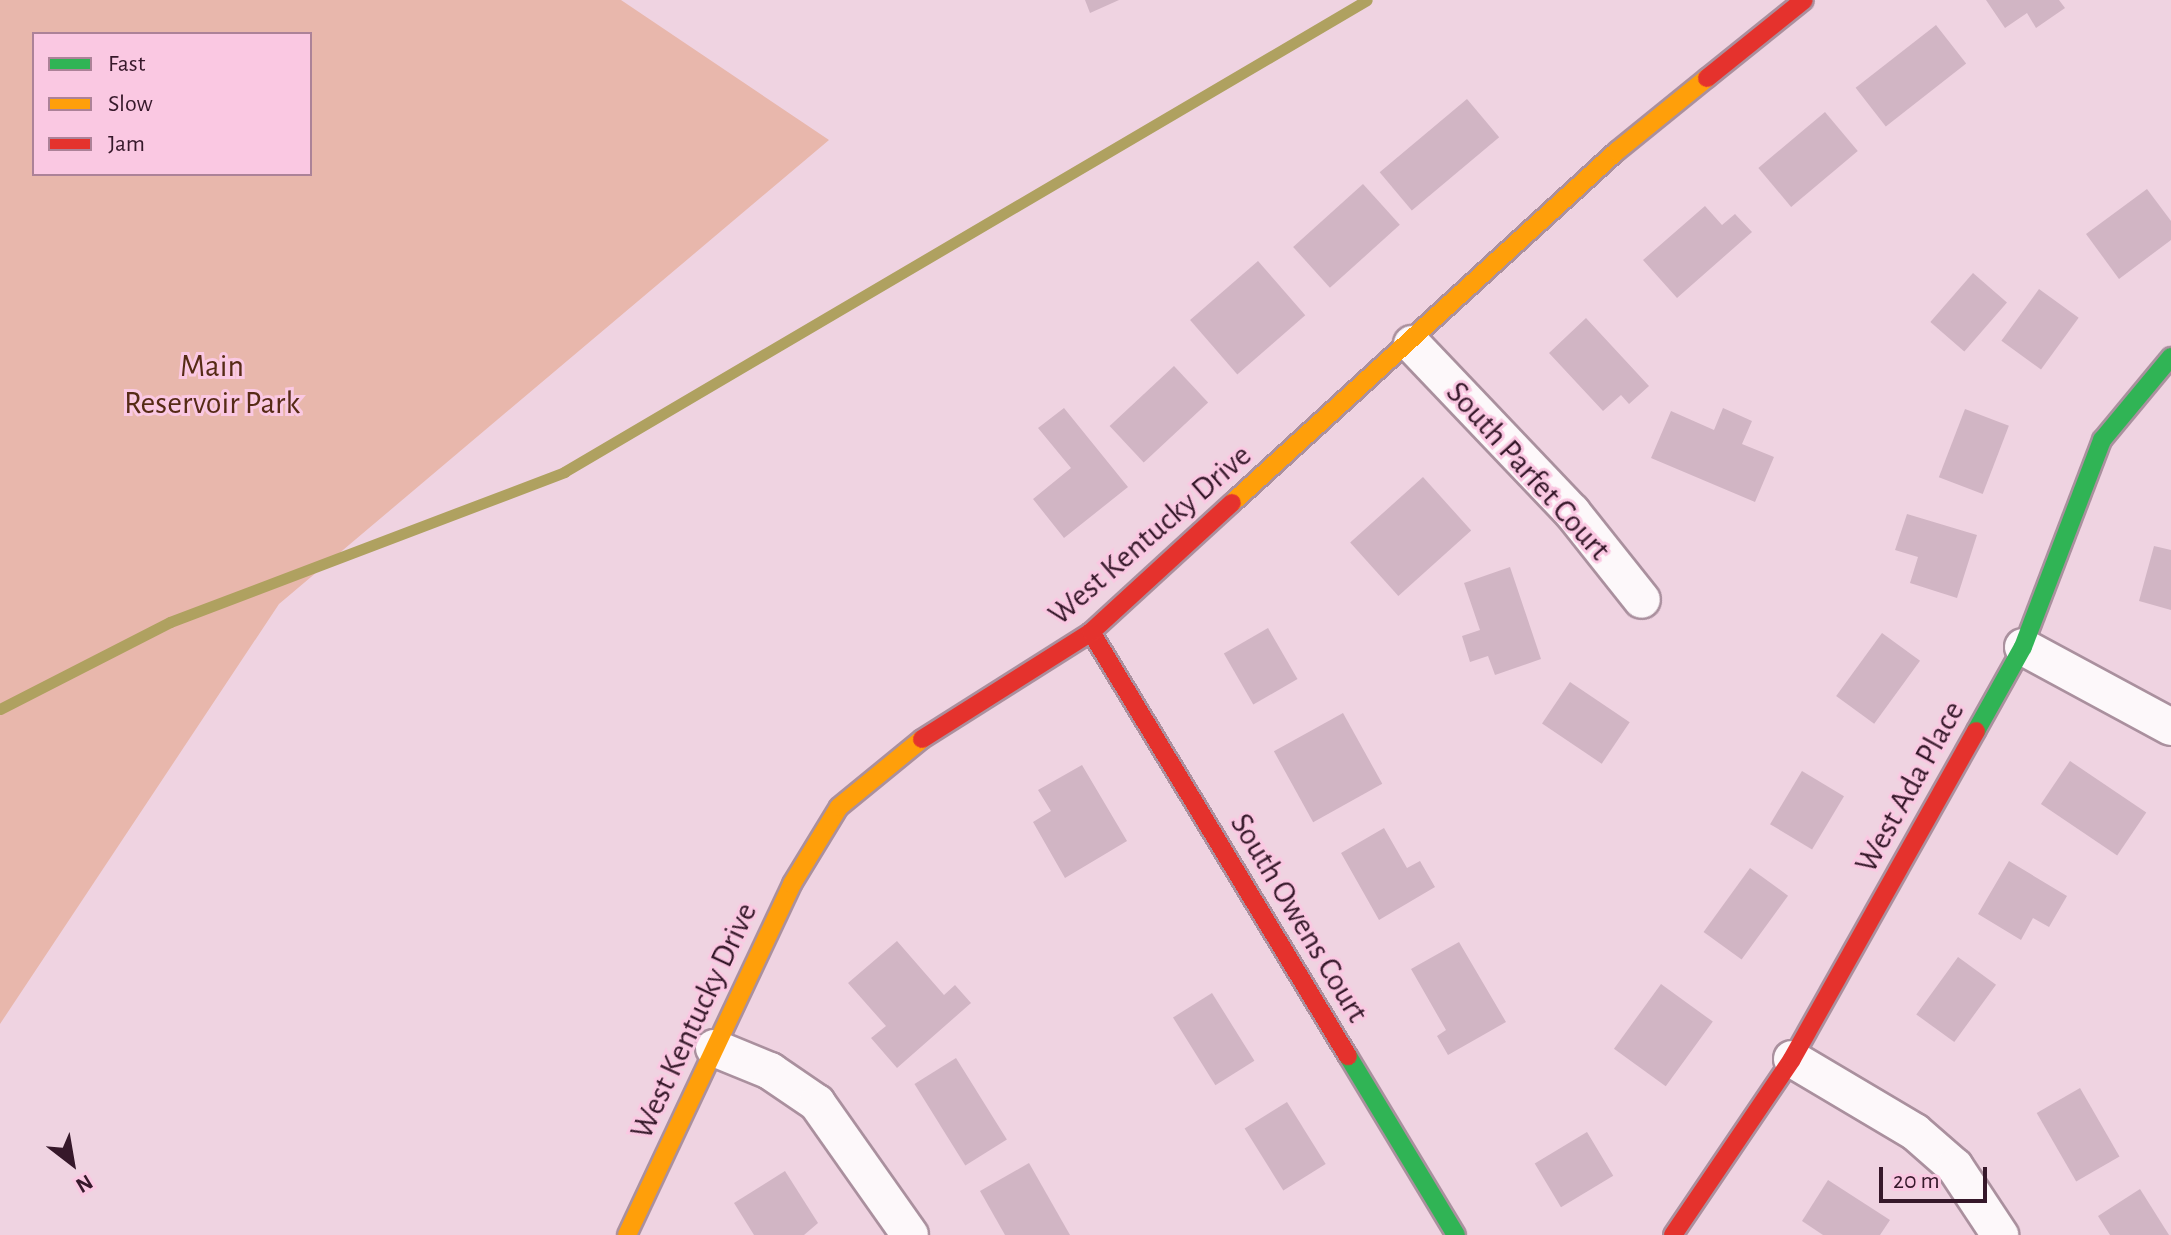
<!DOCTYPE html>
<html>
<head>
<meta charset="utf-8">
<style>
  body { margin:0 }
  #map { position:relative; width:2171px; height:1235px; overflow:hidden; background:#efd3e1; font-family:"Alegreya Sans",sans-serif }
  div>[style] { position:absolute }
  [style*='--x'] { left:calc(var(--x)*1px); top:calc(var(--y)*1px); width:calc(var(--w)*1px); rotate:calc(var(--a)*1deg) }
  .green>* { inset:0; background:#e8b7ac }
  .stream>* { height:11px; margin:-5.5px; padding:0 5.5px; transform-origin:5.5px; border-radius:5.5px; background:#afa160 }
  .building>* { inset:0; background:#d1b5c4; transform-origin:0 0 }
  .roads { filter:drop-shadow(2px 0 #aa909e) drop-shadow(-2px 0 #aa909e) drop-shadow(0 2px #aa909e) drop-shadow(0 -2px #aa909e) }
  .street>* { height:36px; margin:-18px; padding:0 18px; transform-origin:18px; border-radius:18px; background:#fdf8fa }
  .fast>* { height:18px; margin:-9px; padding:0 9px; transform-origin:9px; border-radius:9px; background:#30b455 }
  .slow>* { height:18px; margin:-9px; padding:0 9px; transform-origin:9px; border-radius:9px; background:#ff9f0a }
  .jam>* { height:18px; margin:-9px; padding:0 9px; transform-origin:9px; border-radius:9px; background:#e5322d }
  span { translate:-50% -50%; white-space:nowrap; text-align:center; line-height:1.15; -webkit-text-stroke:6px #fac8e2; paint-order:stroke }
  .park-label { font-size:32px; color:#552a15 }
  .street-label { font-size:32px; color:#36182a }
  .legend { position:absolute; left:32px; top:32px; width:280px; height:144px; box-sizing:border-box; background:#fac8e2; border:2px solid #ac8298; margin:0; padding:10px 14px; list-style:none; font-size:24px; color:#36182a }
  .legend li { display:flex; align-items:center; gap:16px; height:40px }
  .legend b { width:40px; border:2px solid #ac8298 }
  .north { position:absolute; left:32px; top:1123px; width:80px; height:80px; -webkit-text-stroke:6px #fac8e2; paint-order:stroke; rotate:149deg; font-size:22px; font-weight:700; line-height:32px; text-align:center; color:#36182a }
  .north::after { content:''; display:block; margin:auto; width:28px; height:36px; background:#36182a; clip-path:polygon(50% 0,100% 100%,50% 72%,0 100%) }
  .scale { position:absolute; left:1879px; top:1167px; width:108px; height:36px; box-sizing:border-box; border:4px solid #36182a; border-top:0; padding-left:10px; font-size:24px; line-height:28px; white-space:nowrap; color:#36182a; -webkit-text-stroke:6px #fac8e2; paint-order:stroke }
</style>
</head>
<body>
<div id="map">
  <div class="green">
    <i style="clip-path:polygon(evenodd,0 0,621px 0,829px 140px,279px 604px,0 1024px,0 0,34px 34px,310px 34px,310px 174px,34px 174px,34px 34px)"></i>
  </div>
  <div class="stream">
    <i style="--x:0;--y:709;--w:191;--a:-27.1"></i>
    <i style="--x:170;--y:622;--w:422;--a:-20.8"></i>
    <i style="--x:564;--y:472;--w:931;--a:-30.45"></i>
  </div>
  <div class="building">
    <i style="clip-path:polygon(1085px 0,1119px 0,1090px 13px)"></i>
    <i style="clip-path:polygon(1986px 0,2059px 0,2065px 8px,2036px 28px,2027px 13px,2005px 28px)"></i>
    <i style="left:1936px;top:25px;width:49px;height:102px;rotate:52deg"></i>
    <i style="left:1467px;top:99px;width:50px;height:114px;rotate:50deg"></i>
    <i style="left:1825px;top:112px;width:51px;height:87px;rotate:50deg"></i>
    <i style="left:1363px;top:184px;width:55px;height:94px;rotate:48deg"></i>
    <i style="clip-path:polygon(2147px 189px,2171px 221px,2171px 240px,2119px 279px,2086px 234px)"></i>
    <i style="clip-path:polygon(1705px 206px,1722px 225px,1735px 214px,1752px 232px,1677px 298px,1643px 260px)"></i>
    <i style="left:1258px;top:261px;width:72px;height:90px;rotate:49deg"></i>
    <i style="left:1973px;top:273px;width:45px;height:65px;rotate:41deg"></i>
    <i style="left:2039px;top:289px;width:49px;height:64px;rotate:36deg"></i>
    <i style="clip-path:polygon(1586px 318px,1649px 386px,1629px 404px,1621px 395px,1603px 411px,1549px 353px)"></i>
    <i style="left:1174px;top:366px;width:50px;height:88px;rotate:47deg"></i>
    <i style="clip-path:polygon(1064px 408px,1128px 487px,1064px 538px,1033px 499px,1071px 468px,1038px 428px)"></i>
    <i style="clip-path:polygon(1723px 408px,1752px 421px,1742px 444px,1774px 457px,1755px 502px,1651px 458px,1671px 411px,1714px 430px)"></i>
    <i style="left:1965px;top:409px;width:47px;height:73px;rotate:21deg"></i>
    <i style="left:1423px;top:477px;width:72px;height:98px;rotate:48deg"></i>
    <i style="clip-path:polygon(1907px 514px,1977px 535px,1957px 598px,1910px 583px,1918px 557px,1895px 550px)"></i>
    <i style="clip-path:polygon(2154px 546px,2171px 550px,2171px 610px,2139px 601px)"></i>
    <i style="clip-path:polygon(1510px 567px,1541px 659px,1495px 675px,1488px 656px,1470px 662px,1462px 636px,1480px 630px,1464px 583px)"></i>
    <i style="left:1268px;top:628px;width:59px;height:51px;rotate:60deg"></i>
    <i style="left:1882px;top:633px;width:47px;height:78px;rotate:36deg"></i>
    <i style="left:1570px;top:682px;width:72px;height:50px;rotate:34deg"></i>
    <i style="left:1343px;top:713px;width:81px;height:79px;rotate:61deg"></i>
    <i style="left:2070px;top:761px;width:92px;height:52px;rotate:34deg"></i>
    <i style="clip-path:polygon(1082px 765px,1127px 841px,1065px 878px,1033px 822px,1051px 811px,1038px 790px)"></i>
    <i style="left:1802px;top:771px;width:49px;height:62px;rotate:31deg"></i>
    <i style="clip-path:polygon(1384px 828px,1407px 868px,1420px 861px,1435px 887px,1379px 920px,1341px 853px)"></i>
    <i style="clip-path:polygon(2009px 861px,2067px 896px,2049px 927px,2033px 918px,2021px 940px,1978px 914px)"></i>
    <i style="left:1750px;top:868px;width:47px;height:79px;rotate:36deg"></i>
    <i style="clip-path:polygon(897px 941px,944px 995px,955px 985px,971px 1003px,897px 1068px,871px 1038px,886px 1026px,848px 983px)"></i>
    <i style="clip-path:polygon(1459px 942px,1506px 1022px,1448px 1055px,1437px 1036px,1446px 1030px,1411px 969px)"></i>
    <i style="left:1958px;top:957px;width:47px;height:71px;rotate:36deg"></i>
    <i style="left:1661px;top:984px;width:64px;height:80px;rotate:36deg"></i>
    <i style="left:1212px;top:993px;width:80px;height:46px;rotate:58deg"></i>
    <i style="left:956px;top:1058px;width:96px;height:49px;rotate:58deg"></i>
    <i style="left:2080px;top:1088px;width:79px;height:50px;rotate:60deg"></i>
    <i style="left:1287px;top:1102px;width:73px;height:50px;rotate:58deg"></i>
    <i style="left:1587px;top:1132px;width:51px;height:61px;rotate:59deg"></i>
    <i style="clip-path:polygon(1029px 1163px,1070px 1235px,1005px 1235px,980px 1191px)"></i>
    <i style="clip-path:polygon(785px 1171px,818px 1223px,804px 1235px,754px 1235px,734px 1203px)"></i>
    <i style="clip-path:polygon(1828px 1180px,1890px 1220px,1880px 1235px,1823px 1235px,1802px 1221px)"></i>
    <i style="clip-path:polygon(2140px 1189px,2169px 1235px,2110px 1235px,2098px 1216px)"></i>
  </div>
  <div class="roads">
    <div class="street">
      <i style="--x:1412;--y:344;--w:232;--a:46.4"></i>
      <i style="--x:1572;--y:512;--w:112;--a:51.5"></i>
      <i style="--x:2023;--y:647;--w:168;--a:28.4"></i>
      <i style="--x:714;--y:1048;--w:61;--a:22.3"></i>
      <i style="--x:770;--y:1071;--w:57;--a:34.2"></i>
      <i style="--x:817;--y:1103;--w:161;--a:54.8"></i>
      <i style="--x:1792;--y:1059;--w:143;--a:30.7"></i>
      <i style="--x:1915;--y:1132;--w:53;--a:41.2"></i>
      <i style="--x:1955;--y:1167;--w:82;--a:56.5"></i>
    </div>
    <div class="fast">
      <i style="--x:1976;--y:731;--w:96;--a:-60.8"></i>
      <i style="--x:2023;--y:647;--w:222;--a:-69.1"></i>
      <i style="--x:2102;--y:440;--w:108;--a:-50.3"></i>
      <i style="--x:1348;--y:1056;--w:209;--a:58.9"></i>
    </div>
    <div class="slow">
      <i style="--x:1232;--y:503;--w:522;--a:-42.44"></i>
      <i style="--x:1617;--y:151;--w:116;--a:-39"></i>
      <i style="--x:627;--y:1235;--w:388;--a:-64.8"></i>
      <i style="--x:792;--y:884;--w:90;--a:-58.6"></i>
      <i style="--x:839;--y:807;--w:107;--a:-39.3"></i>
    </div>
    <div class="jam">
      <i style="--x:1707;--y:78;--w:124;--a:-38.8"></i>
      <i style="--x:1091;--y:632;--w:496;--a:58.8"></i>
      <i style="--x:922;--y:739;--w:200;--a:-32.3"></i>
      <i style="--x:1091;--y:632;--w:191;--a:-42.5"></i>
      <i style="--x:1673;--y:1235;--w:212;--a:-55.9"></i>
      <i style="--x:1792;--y:1059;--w:376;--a:-60.7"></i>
    </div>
  </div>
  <div class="park-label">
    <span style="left:212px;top:385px">Main<br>Reservoir Park</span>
  </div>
  <div class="street-label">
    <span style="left:1528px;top:471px;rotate:48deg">South Parfet Court</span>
    <span style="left:1150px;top:535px;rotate:-41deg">West Kentucky Drive</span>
    <span style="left:1910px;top:787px;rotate:-61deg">West Ada Place</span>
    <span style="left:1299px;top:918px;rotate:59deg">South Owens Court</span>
    <span style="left:694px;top:1021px;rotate:-65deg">West Kentucky Drive</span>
  </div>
  <ul class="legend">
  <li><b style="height:10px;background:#30b455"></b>Fast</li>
  <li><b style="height:10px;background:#ff9f0a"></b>Slow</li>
  <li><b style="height:10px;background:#e5322d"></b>Jam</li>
  </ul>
  <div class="north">N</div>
  <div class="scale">20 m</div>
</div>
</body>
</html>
